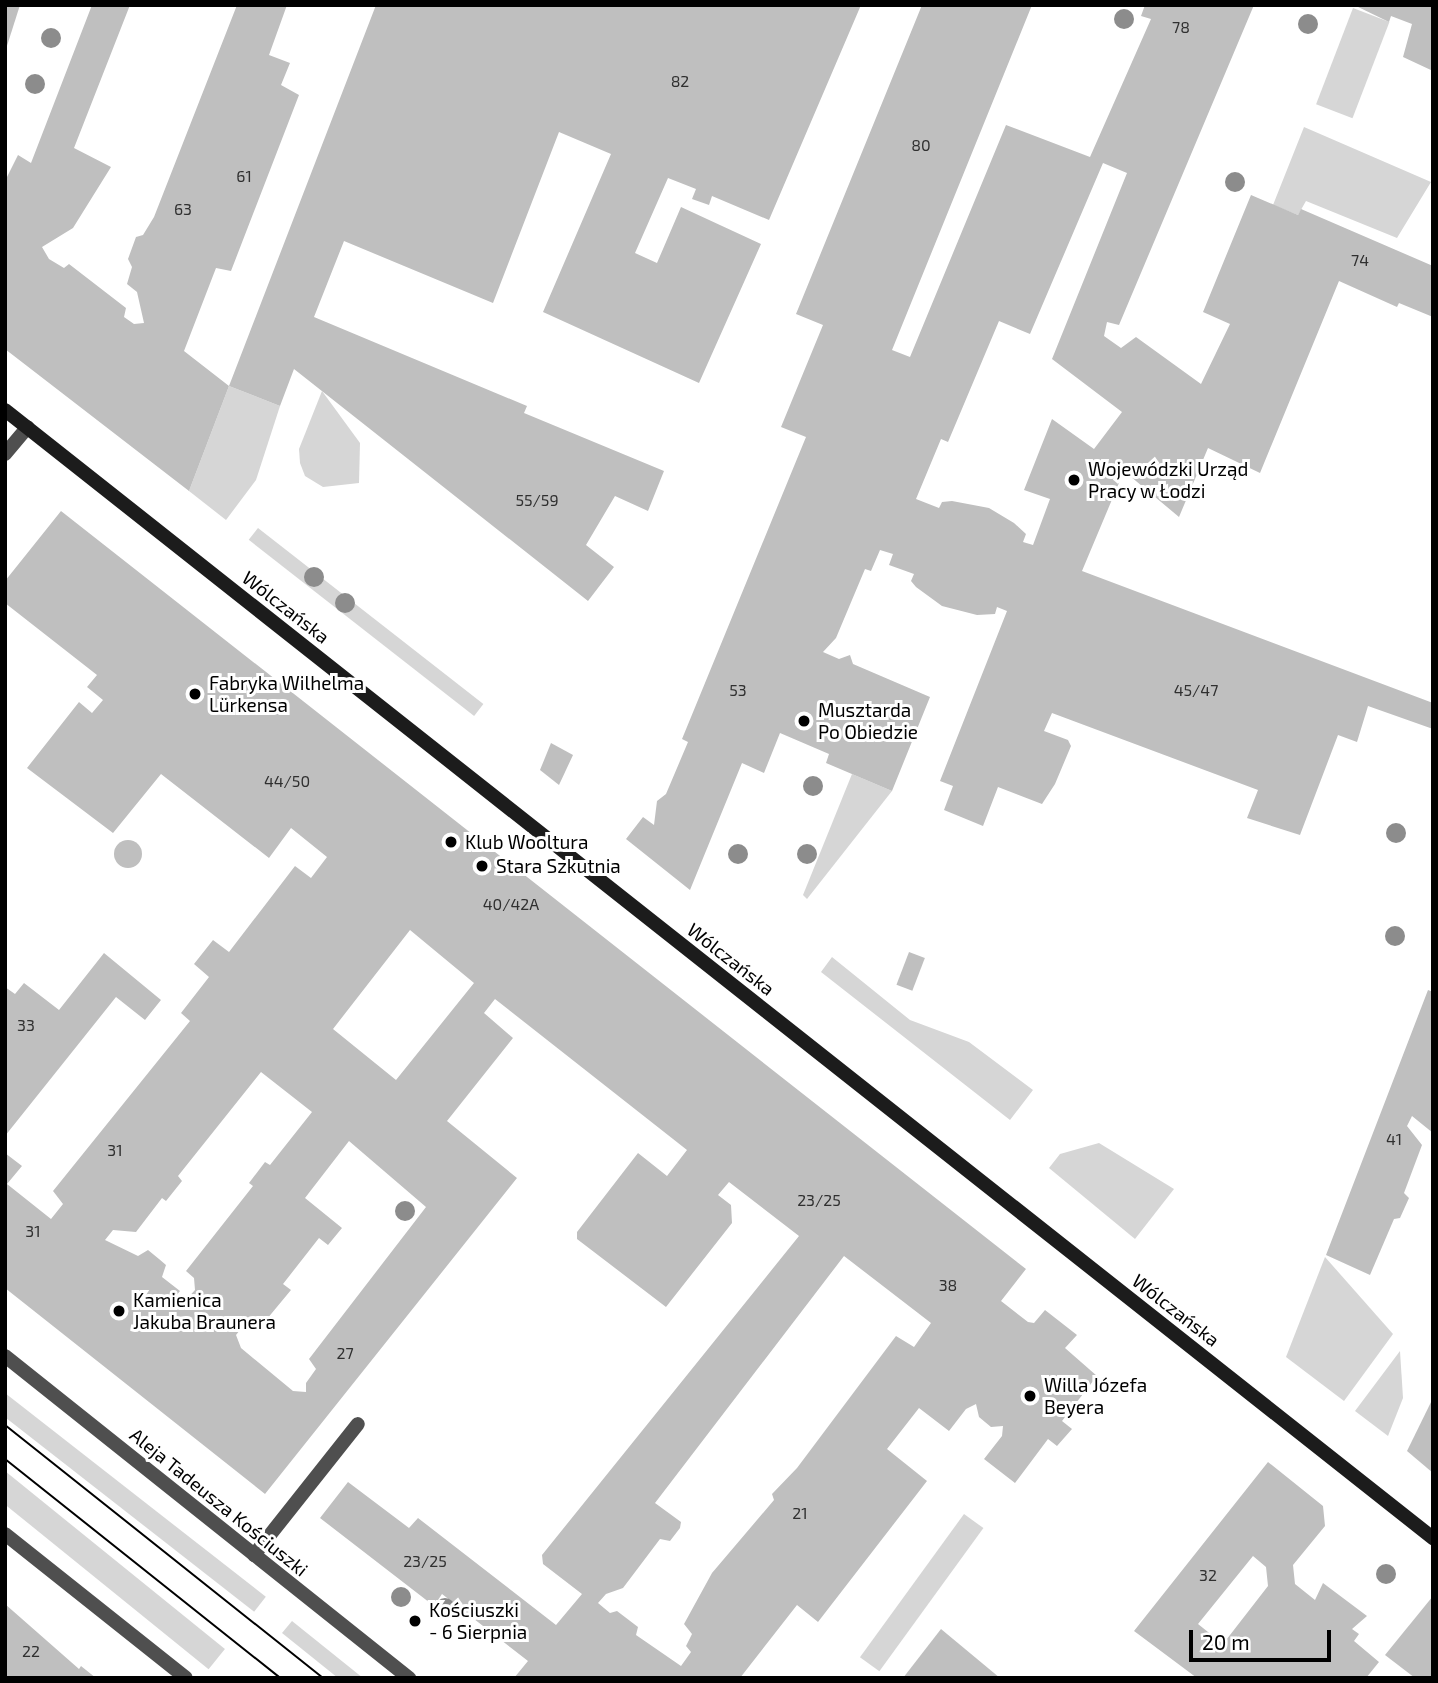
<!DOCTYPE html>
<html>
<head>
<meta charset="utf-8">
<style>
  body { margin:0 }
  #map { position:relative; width:1438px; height:1683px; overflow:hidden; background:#fff; font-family:"Exo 2",sans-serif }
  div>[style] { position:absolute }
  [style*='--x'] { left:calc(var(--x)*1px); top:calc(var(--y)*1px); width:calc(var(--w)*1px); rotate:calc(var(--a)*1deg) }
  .green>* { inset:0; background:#d6d6d6; transform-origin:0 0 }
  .building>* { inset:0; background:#bfbfbf; transform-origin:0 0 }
  .round { border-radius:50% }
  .lane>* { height:14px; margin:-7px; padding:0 7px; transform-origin:7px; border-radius:7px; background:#4f4f4f }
  .street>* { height:14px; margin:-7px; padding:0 7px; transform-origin:7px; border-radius:7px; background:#4f4f4f }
  .secondary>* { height:14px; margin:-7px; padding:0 7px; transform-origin:7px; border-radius:7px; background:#1c1c1c }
  .tram>* { height:2px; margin:-1px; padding:0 1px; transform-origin:1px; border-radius:1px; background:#000 }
  .trees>* { width:20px; height:20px; margin:-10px; border-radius:50%; background:#8c8c8c }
  .dots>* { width:19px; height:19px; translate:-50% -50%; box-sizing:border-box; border:4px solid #fff; border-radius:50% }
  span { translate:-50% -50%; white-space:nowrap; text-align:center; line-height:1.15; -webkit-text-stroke:6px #fff; paint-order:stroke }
  .number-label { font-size:16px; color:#303030 }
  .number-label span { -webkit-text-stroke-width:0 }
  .poi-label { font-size:19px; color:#000 }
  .left { translate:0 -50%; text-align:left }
  .street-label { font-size:19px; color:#000 }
  .frame { position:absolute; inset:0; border:7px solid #000; pointer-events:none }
  .scale { position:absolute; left:1189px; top:1630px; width:142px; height:32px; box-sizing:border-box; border:4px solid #000; border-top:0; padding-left:9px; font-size:21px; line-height:24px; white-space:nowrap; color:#000; -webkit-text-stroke:5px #fff; paint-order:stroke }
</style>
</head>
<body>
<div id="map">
  <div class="green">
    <i style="left:1353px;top:8px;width:39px;height:103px;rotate:21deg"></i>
    <i style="clip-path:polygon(1304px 127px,1431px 182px,1397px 238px,1306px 201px,1298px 215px,1273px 205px)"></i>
    <i style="clip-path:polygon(229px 386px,280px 406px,256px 480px,226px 520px,189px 491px)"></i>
    <i style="clip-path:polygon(322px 391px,360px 443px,359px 483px,323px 487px,305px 476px,300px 463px,299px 449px)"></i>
    <i style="left:258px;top:528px;width:286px;height:15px;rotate:38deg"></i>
    <i style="clip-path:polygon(852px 774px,892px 791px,807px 899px,803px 895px)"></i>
    <i style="clip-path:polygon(832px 957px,910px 1020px,969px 1042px,1033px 1090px,1010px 1120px,821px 972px)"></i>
    <i style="clip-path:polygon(1099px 1143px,1174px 1189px,1135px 1239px,1049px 1168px,1060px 1154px)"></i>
    <i style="clip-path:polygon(1325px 1257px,1393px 1334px,1344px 1401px,1286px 1357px)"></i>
    <i style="clip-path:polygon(1400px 1351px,1403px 1398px,1388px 1436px,1355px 1411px)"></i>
    <i style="left:5px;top:1393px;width:331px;height:19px;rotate:38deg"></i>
    <i style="left:5px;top:1471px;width:283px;height:26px;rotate:39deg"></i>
    <i style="left:964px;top:1514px;width:24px;height:177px;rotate:36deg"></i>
    <i style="clip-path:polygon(292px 1621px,363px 1678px,338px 1678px,282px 1633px)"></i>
  </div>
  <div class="building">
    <i style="clip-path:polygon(5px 5px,20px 5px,6px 49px,5px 49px)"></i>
    <i style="clip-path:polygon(92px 5px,130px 5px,74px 148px,111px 167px,73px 228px,42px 247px,49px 259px,64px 268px,69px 264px,126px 308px,124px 317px,134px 324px,144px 323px,137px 292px,127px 284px,132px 267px,128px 259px,136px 237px,143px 235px,154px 217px,237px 5px,287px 5px,269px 55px,290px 63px,281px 85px,299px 95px,231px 271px,216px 268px,184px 351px,229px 386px,189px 491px,5px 349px,5px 181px,18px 155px,31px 163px)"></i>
    <i style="clip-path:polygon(376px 5px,861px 5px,769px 220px,712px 196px,709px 205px,692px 199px,696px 189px,668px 178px,635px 253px,657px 263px,681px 207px,761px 244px,699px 383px,543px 312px,611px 154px,559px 132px,493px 303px,344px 241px,314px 317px,527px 406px,524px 413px,664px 471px,648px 511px,615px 496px,586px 545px,614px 567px,588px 601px,294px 369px,280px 406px,229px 386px)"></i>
    <i style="clip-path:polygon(evenodd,922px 5px,1032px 5px,892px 350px,910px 357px,1006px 125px,1090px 157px,1151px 19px,1141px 16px,1145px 5px,1254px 5px,1119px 325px,1107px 322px,1104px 336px,1121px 348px,1136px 337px,1201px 384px,1230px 324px,1203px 312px,1251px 195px,1298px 215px,1301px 209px,1433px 266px,1433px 317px,1399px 303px,1397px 307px,1339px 281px,1260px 473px,1208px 448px,1179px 517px,1124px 471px,1082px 571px,1433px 703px,1433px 729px,1368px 706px,1357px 742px,1338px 735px,1300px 835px,1247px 818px,1258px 790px,1052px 713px,1044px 731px,1068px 740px,1071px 746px,1055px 784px,1042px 804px,998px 787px,983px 826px,944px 810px,953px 786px,940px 781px,1007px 611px,997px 607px,995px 614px,977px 615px,942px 606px,916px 587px,911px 581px,914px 574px,889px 565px,893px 554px,880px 550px,871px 571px,865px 569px,836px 638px,823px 652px,839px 659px,850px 655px,853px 664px,930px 697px,892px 791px,826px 763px,829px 754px,780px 733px,764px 773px,742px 763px,690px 890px,626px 839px,643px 817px,654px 825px,657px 801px,666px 794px,688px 742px,682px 739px,806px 437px,781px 427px,823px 325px,796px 314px,922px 5px,1103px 163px,1127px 173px,1052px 359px,1122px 412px,1094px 449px,1052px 419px,1024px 490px,1050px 499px,1033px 545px,1023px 542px,1026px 534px,1014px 523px,989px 508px,952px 501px,942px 502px,939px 508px,916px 499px,941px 439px,948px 442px,999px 321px,1030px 334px,1103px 163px)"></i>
    <i style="clip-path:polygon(1354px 5px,1433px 5px,1433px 71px,1403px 57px,1412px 24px,1391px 16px,1389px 22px)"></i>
    <i style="clip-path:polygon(evenodd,61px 511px,1026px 1269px,1001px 1301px,1028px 1322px,1034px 1323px,1045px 1310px,1077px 1335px,1065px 1348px,1097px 1376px,1062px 1421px,1072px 1429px,1057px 1446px,1048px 1439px,1015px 1483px,984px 1459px,1002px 1436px,1003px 1426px,991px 1427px,979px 1417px,976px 1404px,966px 1409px,949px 1431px,919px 1408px,887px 1449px,927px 1481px,818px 1622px,797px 1605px,740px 1678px,514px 1678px,528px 1661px,442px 1594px,434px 1606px,320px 1518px,348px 1482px,409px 1528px,418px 1518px,556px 1625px,582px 1594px,543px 1564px,542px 1555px,799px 1236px,729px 1182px,718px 1195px,731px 1205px,732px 1223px,666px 1307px,577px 1239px,577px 1232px,638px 1153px,667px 1176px,687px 1150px,495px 999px,484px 1013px,513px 1038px,447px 1121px,517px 1178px,265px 1494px,5px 1288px,5px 1153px,22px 1166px,7px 1184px,51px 1219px,63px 1204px,53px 1191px,190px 1021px,181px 1013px,209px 977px,194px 964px,213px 940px,229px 952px,295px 866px,311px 878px,327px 857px,291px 828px,269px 858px,161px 774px,113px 833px,27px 768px,79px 702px,92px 713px,103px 700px,87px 687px,97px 675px,5px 603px,5px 581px,61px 511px,410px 930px,474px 983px,396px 1080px,333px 1029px,410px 930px,61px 511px,261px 1072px,312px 1112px,270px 1165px,265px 1162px,249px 1183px,253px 1186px,186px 1271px,194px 1278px,195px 1290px,184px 1302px,176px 1296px,180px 1291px,162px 1277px,166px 1265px,159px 1259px,148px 1250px,138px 1256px,105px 1240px,113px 1230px,136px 1232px,162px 1198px,166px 1201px,182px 1181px,178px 1176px,261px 1072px,61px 511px,349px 1141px,426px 1207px,309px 1359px,316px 1369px,306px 1383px,306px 1392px,293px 1391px,241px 1348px,236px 1335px,244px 1325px,257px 1331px,291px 1290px,283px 1284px,319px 1238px,328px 1245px,342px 1228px,305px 1198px,349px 1141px,61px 511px,844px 1256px,931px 1323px,914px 1347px,896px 1336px,797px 1468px,772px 1494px,774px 1500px,712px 1573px,684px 1624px,692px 1634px,686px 1646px,691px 1652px,681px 1666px,636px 1635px,638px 1627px,617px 1611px,610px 1613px,598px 1603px,606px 1594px,623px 1588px,660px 1539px,670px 1541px,680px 1528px,681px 1522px,655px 1503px,844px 1256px)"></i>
    <i style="clip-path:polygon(551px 743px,573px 755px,559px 785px,540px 770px)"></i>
    <i class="round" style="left:114px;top:840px;width:28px;height:28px"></i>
    <i style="left:909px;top:952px;width:17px;height:35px;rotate:21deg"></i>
    <i style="clip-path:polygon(104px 953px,161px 1000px,145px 1020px,116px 997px,5px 1136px,5px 987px,15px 994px,24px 983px,59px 1010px)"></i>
    <i style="clip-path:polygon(1428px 990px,1433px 992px,1433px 1133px,1412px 1116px,1407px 1126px,1422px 1145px,1404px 1193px,1409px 1198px,1400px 1218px,1394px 1219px,1370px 1275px,1326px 1255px)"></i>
    <i style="clip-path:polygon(1433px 1398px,1433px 1473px,1407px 1451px)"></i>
    <i style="clip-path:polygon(evenodd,1268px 1462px,1323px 1506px,1325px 1526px,1293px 1565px,1295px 1584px,1315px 1600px,1323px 1583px,1367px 1616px,1352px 1629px,1359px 1634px,1354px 1641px,1379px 1662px,1366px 1678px,1197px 1678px,1134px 1631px,1268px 1462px,1253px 1556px,1266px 1567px,1268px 1586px,1223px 1644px,1198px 1624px,1253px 1556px)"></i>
    <i style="clip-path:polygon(1433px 1596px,1433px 1678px,1415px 1678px,1385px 1655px)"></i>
    <i style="clip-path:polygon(5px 1604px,79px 1669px,81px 1666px,96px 1678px,5px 1678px)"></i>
    <i style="clip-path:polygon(941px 1629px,1000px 1678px,903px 1678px)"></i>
  </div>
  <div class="lane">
    <i style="--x:5;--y:454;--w:35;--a:-50"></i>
    <i style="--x:254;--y:1555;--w:167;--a:-51.6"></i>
  </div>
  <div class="street">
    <i style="--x:5;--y:1356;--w:517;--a:38.56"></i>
    <i style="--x:5;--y:1534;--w:231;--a:38.5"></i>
  </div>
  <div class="secondary">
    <i style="--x:5;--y:410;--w:1820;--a:38.31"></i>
  </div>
  <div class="tram">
    <i style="--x:5;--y:1425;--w:406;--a:38.5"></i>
    <i style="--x:5;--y:1459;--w:352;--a:38.5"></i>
  </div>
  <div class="trees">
    <i style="left:1124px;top:19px"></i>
    <i style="left:1308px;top:24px"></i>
    <i style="left:51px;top:38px"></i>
    <i style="left:35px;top:84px"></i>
    <i style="left:1235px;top:182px"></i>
    <i style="left:314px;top:577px"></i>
    <i style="left:345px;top:603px"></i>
    <i style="left:813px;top:786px"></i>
    <i style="left:1396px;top:833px"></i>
    <i style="left:738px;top:854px"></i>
    <i style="left:807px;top:854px"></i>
    <i style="left:1395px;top:936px"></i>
    <i style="left:405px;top:1211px"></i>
    <i style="left:1386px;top:1574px"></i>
    <i style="left:401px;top:1597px"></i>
    <i style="left:445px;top:1608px"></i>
  </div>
  <div class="dots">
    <i style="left:1074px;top:480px;background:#000"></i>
    <i style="left:195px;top:694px;background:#000"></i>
    <i style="left:804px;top:721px;background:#000"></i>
    <i style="left:451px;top:842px;background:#000"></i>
    <i style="left:482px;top:866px;background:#000"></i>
    <i style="left:119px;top:1311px;background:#000"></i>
    <i style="left:1030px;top:1396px;background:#000"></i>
    <i style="left:415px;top:1621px;background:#000"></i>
  </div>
  <div class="number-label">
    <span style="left:1181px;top:27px">78</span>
    <span style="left:680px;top:81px">82</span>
    <span style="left:921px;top:145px">80</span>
    <span style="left:244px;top:176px">61</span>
    <span style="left:183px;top:209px">63</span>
    <span style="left:1360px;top:260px">74</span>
    <span style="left:537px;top:500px">55/59</span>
    <span style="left:738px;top:690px">53</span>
    <span style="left:1196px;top:690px">45/47</span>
    <span style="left:287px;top:781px">44/50</span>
    <span style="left:511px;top:904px">40/42A</span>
    <span style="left:26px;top:1025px">33</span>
    <span style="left:1394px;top:1139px">41</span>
    <span style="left:115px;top:1150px">31</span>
    <span style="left:819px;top:1200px">23/25</span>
    <span style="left:33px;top:1231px">31</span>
    <span style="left:948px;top:1285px">38</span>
    <span style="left:345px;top:1353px">27</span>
    <span style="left:800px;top:1513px">21</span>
    <span style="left:425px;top:1561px">23/25</span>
    <span style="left:1208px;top:1575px">32</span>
    <span style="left:31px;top:1651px">22</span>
  </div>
  <div class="poi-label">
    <span class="left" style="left:1088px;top:480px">Wojewódzki Urząd<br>Pracy w Łodzi</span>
    <span class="left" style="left:209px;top:694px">Fabryka Wilhelma<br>Lürkensa</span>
    <span class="left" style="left:818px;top:721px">Musztarda<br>Po Obiedzie</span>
    <span class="left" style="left:465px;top:842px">Klub Wooltura</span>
    <span class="left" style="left:496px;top:866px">Stara Szkutnia</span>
    <span class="left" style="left:133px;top:1311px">Kamienica<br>Jakuba Braunera</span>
    <span class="left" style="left:1044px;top:1396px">Willa Józefa<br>Beyera</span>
    <span class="left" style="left:429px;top:1621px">Kościuszki<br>- 6 Sierpnia</span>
  </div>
  <div class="street-label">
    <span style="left:286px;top:607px;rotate:38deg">Wólczańska</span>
    <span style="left:731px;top:959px;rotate:38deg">Wólczańska</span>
    <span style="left:1176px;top:1310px;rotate:38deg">Wólczańska</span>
    <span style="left:219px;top:1502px;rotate:39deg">Aleja Tadeusza Kościuszki</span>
  </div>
  <div class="frame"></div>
  <div class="scale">20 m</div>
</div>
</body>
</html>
